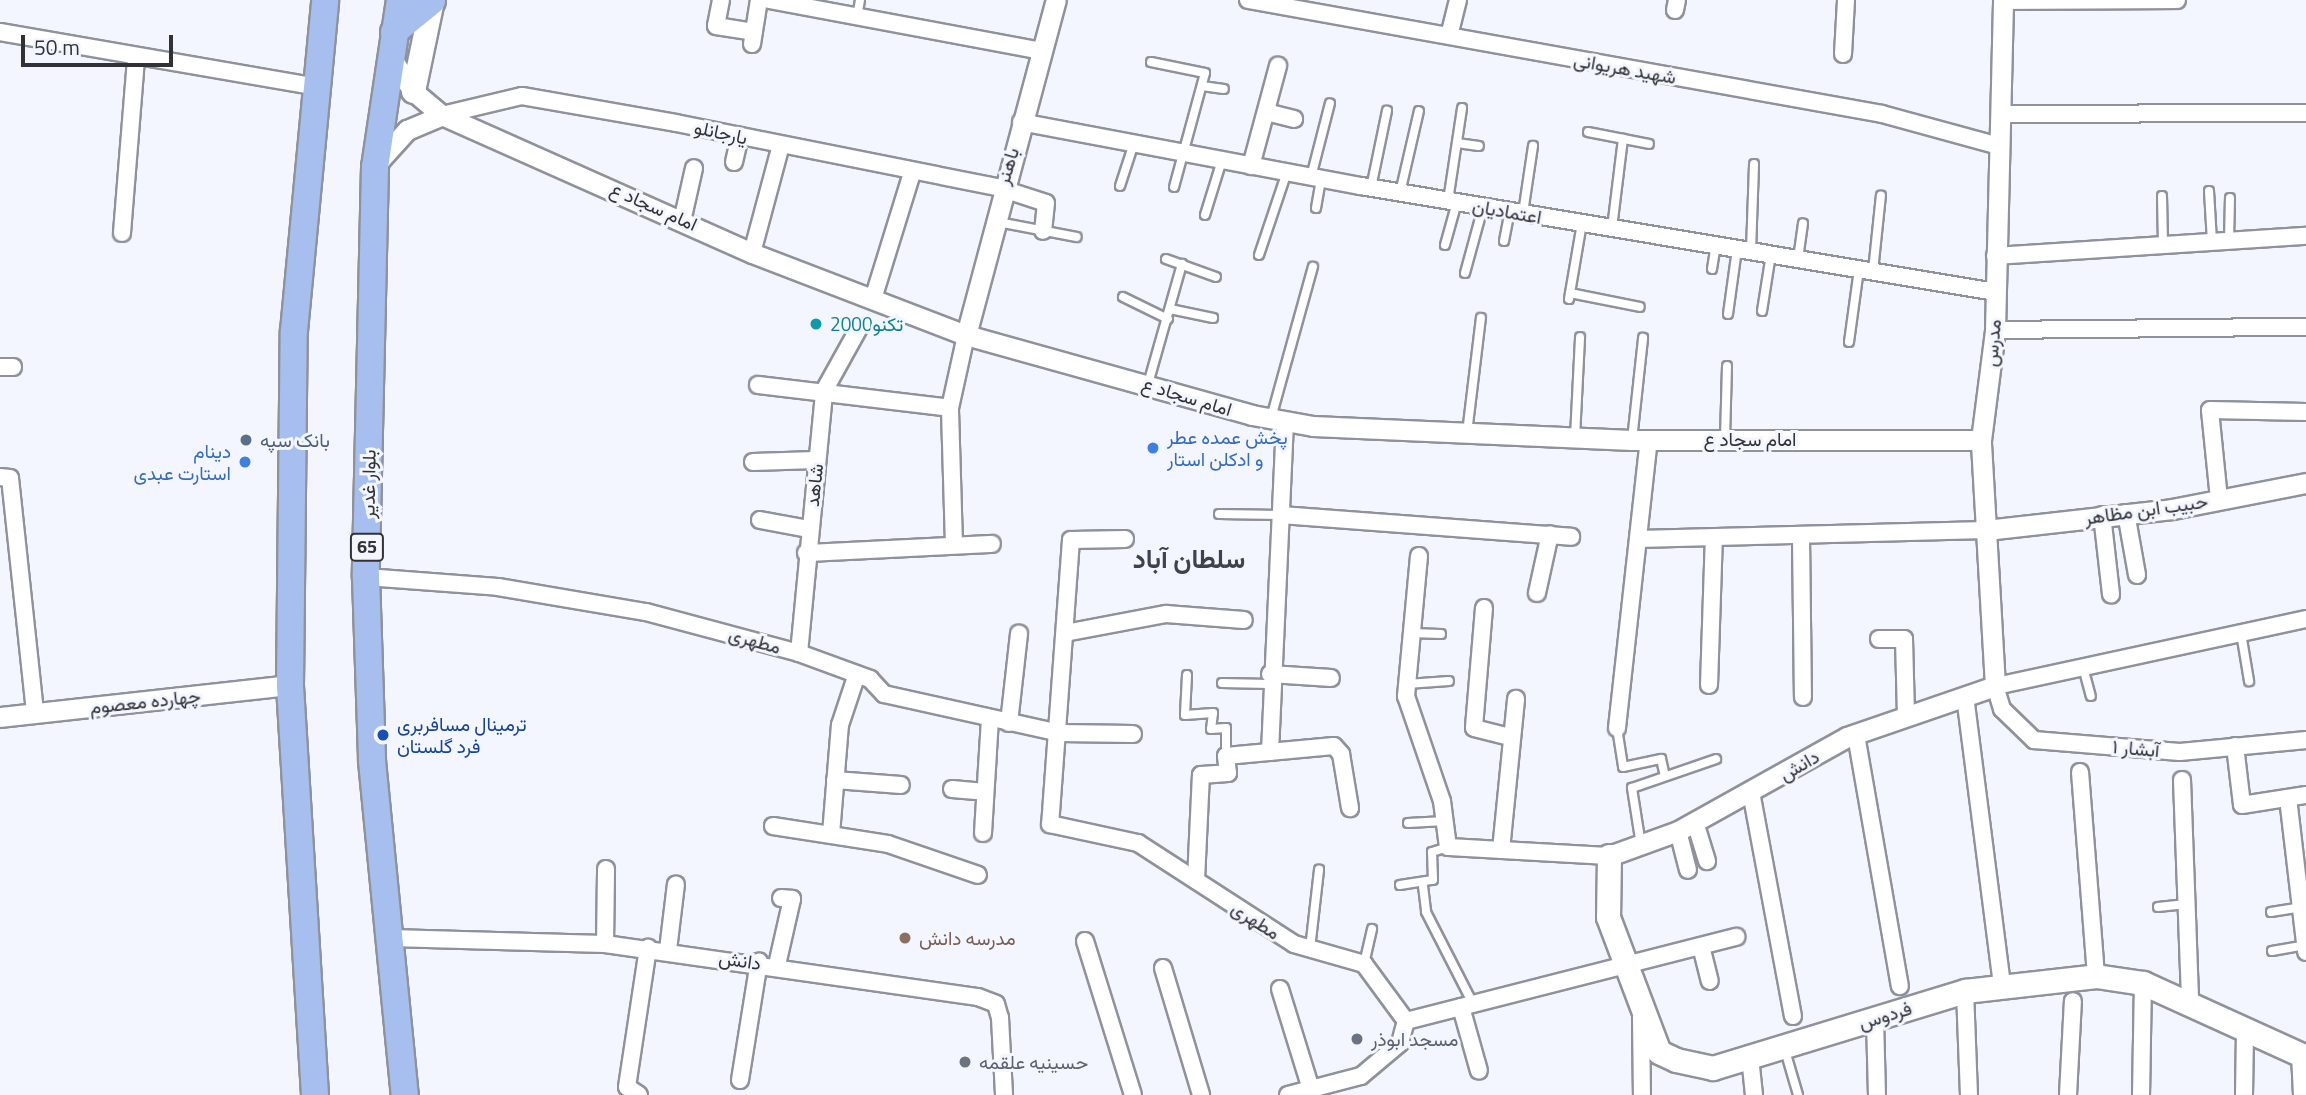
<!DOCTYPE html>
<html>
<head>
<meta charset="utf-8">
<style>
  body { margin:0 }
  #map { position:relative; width:2306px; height:1095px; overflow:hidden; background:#f3f6fe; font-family:"Titillium Web",Vazirmatn,sans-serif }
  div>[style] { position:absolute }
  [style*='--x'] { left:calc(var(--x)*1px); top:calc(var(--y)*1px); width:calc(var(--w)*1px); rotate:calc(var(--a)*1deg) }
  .roads { filter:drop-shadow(2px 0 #8f929b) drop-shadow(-2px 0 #8f929b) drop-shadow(0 2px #8f929b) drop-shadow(0 -2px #8f929b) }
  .service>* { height:8px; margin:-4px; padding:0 4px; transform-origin:4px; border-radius:4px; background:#fff }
  .minor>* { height:16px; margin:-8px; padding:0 8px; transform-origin:8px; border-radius:8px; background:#fff }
  .tertiary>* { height:19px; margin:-9.5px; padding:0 9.5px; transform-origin:9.5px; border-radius:9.5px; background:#fff }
  .secondary>* { height:23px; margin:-11.5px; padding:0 11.5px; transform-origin:11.5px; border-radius:11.5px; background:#fff }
  .trunk>* { height:26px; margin:-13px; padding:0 13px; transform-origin:13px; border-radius:13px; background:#a7bfee }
  .dots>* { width:19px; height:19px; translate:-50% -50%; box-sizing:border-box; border:4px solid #f3f6fe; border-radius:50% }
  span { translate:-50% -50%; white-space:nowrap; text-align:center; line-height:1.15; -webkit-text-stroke:6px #f3f6fe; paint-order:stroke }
  .shield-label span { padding:2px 5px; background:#f3f6fe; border:2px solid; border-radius:5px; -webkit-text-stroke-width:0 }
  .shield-label { font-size:18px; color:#303235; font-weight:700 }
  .street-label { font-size:19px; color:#303235 }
  .culture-label { font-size:19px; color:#0d838f }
  .left { translate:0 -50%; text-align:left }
  .shop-label { font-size:19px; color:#366cbe }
  .right { translate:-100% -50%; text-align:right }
  .service-label { font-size:19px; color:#4e5e75 }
  .transit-label { font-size:19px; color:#164399 }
  .education-label { font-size:19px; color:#785e54 }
  .worship-label { font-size:19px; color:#5b616d }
  .district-label { font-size:26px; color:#40424a; font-weight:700 }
  .scale { position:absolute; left:21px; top:35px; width:152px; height:32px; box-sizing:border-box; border:4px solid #303235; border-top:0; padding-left:9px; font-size:21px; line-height:24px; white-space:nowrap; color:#303235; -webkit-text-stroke:5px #f3f6fe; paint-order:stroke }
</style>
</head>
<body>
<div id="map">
  <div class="roads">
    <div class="service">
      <i style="--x:857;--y:17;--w:17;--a:-80"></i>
      <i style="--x:1151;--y:62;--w:55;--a:11.5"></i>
      <i style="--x:1205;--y:73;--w:118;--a:105.2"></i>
      <i style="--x:1202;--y:86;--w:22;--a:8"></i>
      <i style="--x:1588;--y:132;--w:62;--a:11.1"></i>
      <i style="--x:1457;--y:143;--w:22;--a:8"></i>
      <i style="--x:1311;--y:177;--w:76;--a:-75.6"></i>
      <i style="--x:1120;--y:186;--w:45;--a:-72"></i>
      <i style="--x:1371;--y:188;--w:79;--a:-78.3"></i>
      <i style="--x:2209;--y:191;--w:51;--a:86.6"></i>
      <i style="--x:1400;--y:193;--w:84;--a:-77"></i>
      <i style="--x:2162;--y:196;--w:49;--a:88.8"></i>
      <i style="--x:1448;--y:201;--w:94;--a:-81.4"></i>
      <i style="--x:1316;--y:208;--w:29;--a:-80"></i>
      <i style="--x:1523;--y:213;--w:68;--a:-81.5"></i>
      <i style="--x:1205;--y:215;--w:58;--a:-72.8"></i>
      <i style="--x:998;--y:222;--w:80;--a:10.8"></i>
      <i style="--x:1612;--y:228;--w:90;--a:-83"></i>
      <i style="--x:1504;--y:241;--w:31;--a:-79"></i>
      <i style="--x:2229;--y:241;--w:43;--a:-88.7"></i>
      <i style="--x:1445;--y:245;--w:45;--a:-74.4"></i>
      <i style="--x:1751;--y:251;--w:87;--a:-88"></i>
      <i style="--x:1259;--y:255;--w:88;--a:-71.4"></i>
      <i style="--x:1166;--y:259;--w:53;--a:19.8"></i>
      <i style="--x:1798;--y:259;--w:36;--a:-82"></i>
      <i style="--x:1712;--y:269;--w:24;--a:-81"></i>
      <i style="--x:1873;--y:271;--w:76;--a:-84"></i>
      <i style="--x:1465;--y:273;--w:68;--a:-74.7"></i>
      <i style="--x:1570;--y:293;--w:71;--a:11.3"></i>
      <i style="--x:1123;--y:297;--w:50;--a:26.1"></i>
      <i style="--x:1569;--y:299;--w:77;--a:-80.3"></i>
      <i style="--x:1170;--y:309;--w:44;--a:11.8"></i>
      <i style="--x:1762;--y:311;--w:58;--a:-81"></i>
      <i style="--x:1728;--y:314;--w:66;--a:-82.1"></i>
      <i style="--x:1849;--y:342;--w:74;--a:-82.2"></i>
      <i style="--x:1148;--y:384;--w:125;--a:-74.2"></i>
      <i style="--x:1271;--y:418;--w:157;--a:-74.5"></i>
      <i style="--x:1467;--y:433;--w:116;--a:-83.1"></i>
      <i style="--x:1575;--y:437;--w:100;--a:-87.1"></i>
      <i style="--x:1725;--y:438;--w:72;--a:-88.4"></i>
      <i style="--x:1632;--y:440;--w:103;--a:-83.8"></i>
      <i style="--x:1219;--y:514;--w:62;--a:0.9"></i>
      <i style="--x:1411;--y:633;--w:30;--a:2"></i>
      <i style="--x:2241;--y:633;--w:49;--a:80.5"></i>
      <i style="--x:2083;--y:667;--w:30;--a:75"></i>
      <i style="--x:1187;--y:675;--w:40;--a:92.9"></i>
      <i style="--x:1185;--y:715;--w:28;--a:-4"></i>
      <i style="--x:1213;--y:713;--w:16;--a:97"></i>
      <i style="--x:1211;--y:729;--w:15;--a:-4"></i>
      <i style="--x:1226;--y:728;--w:28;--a:90"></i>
      <i style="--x:1222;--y:683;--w:48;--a:1.2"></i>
      <i style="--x:1407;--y:684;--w:42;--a:-4.1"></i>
      <i style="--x:1617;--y:728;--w:39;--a:81"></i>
      <i style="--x:1623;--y:767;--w:39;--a:-12"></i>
      <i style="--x:1661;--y:759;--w:17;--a:77"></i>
      <i style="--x:1408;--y:823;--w:37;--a:-3"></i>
      <i style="--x:1641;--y:845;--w:58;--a:-99"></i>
      <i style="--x:1632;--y:788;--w:89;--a:-19"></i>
      <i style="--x:1400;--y:885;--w:33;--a:-9"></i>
      <i style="--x:1433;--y:880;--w:28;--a:-92"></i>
      <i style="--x:1432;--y:852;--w:17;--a:-17"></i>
      <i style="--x:1423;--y:886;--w:26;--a:83"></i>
      <i style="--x:1426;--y:912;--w:103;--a:62.9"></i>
      <i style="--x:2158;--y:907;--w:31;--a:-6"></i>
      <i style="--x:2271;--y:912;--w:30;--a:-9"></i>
      <i style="--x:1310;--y:949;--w:80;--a:-83.5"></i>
      <i style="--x:2272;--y:951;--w:34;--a:-10"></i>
      <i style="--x:1364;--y:964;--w:36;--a:-77"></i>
      <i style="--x:1784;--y:1047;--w:50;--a:73.7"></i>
    </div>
    <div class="minor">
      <i style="--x:721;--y:0;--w:26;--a:101"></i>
      <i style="--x:716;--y:26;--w:38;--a:9"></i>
      <i style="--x:769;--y:0;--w:277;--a:10.6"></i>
      <i style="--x:1248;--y:0;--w:644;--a:10.19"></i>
      <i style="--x:1882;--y:114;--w:121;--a:15.3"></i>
      <i style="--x:2003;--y:1;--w:174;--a:-0.3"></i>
      <i style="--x:1675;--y:10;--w:10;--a:-79"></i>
      <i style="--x:0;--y:32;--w:319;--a:9.8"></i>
      <i style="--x:1450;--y:32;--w:33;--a:-76"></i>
      <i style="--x:752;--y:44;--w:45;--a:-81"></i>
      <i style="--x:1843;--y:54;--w:54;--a:-86.8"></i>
      <i style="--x:1266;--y:112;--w:29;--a:14"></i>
      <i style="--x:2000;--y:114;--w:306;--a:-0.2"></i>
      <i style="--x:442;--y:115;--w:82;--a:-13.4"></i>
      <i style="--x:522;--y:96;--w:156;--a:9.9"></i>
      <i style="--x:676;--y:123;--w:330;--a:11.3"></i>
      <i style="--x:1000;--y:188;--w:48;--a:18.1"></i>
      <i style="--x:1046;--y:203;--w:28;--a:96"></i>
      <i style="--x:1021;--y:122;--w:346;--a:10.7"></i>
      <i style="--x:1361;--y:186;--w:643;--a:9.49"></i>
      <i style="--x:734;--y:162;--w:27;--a:-77"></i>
      <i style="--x:1251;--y:166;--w:104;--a:-74.9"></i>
      <i style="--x:683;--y:217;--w:50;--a:-77.3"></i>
      <i style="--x:122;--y:233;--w:175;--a:-85.4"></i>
      <i style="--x:752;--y:253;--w:112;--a:-75"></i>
      <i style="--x:1995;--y:256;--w:312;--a:-3.7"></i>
      <i style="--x:873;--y:299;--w:132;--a:-72.8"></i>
      <i style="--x:1995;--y:330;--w:311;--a:-0.6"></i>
      <i style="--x:0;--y:367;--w:13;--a:0"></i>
      <i style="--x:758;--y:385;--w:193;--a:6.8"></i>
      <i style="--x:753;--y:462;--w:63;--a:-1.8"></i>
      <i style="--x:0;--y:477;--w:10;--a:6"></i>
      <i style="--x:10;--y:478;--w:236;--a:83.9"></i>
      <i style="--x:2219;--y:499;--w:89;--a:-95.8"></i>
      <i style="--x:2210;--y:410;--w:96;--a:1.2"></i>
      <i style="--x:2126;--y:513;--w:63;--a:79.9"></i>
      <i style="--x:1281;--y:515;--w:291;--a:4.3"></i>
      <i style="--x:2102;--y:515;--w:80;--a:83.5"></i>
      <i style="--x:760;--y:520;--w:50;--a:10.4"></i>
      <i style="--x:1801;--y:537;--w:160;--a:89.3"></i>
      <i style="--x:1125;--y:539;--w:54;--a:178.9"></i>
      <i style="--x:1071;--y:540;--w:285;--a:94.2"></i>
      <i style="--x:1050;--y:824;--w:90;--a:12.2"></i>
      <i style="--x:1138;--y:843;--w:186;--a:32.9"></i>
      <i style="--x:1294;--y:944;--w:73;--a:15.9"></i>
      <i style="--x:1364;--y:964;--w:71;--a:53.6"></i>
      <i style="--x:1638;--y:539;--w:348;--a:-1.5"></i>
      <i style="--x:954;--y:545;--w:137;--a:-91.7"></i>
      <i style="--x:950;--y:408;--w:75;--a:-77.6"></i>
      <i style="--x:806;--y:553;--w:186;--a:-2.8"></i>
      <i style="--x:1419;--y:556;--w:141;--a:95.3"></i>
      <i style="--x:1406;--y:696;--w:111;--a:71.1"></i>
      <i style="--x:1442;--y:801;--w:46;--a:82.6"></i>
      <i style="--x:1448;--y:847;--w:161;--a:3.2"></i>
      <i style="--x:366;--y:577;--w:132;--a:4.3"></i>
      <i style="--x:498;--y:587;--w:150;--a:9.6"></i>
      <i style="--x:646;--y:612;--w:158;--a:15"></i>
      <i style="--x:799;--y:653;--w:76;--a:20.1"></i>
      <i style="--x:870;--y:679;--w:21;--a:47"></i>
      <i style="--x:884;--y:694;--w:180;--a:12.5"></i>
      <i style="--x:1060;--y:733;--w:73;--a:0.8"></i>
      <i style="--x:1537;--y:593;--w:60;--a:-77.6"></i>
      <i style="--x:1484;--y:608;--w:120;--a:94.8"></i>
      <i style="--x:1474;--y:728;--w:36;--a:14"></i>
      <i style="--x:2306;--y:619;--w:318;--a:167.8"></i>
      <i style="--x:1995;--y:686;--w:24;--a:73"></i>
      <i style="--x:2002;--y:709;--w:45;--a:44.1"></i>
      <i style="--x:2034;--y:740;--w:146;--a:4.7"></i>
      <i style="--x:2180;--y:752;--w:127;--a:-5.4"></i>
      <i style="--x:1065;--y:633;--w:103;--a:-10.7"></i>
      <i style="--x:1166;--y:614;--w:78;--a:4.4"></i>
      <i style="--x:1879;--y:639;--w:25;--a:0"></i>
      <i style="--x:1904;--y:639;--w:78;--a:88.5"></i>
      <i style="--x:799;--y:653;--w:263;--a:-84.5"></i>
      <i style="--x:824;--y:391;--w:74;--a:-61"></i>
      <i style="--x:1270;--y:674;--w:61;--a:3.8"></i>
      <i style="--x:1709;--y:685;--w:147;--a:-88.1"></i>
      <i style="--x:1965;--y:696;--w:290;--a:82.7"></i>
      <i style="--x:1009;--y:723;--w:90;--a:-83.6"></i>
      <i style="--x:1617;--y:728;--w:290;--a:-83.7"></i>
      <i style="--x:1856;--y:735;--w:255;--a:80.1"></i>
      <i style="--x:2235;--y:746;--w:59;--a:83.2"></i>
      <i style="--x:2242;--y:805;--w:65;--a:-8.9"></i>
      <i style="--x:1270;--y:752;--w:331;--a:-87.4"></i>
      <i style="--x:2080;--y:772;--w:205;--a:85.5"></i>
      <i style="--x:835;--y:780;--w:66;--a:4.3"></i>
      <i style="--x:2182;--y:780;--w:222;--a:87.9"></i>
      <i style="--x:952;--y:789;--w:33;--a:5"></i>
      <i style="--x:1751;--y:792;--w:228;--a:79.4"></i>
      <i style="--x:2288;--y:798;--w:155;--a:83.3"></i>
      <i style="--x:1695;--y:822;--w:41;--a:72.9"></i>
      <i style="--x:773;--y:826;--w:116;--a:8.9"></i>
      <i style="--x:888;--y:844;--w:95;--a:19"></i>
      <i style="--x:1678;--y:831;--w:40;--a:75.6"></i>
      <i style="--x:983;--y:833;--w:114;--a:-86.5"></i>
      <i style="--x:831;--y:834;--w:109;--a:-85.3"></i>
      <i style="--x:840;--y:725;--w:51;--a:-71.6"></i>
      <i style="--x:1501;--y:850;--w:152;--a:-84.3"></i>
      <i style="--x:1196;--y:880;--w:105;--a:-87.3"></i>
      <i style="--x:1201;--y:775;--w:27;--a:-4"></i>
      <i style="--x:1228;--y:773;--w:17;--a:-97"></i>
      <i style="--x:1226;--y:756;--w:108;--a:-5.3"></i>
      <i style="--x:1334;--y:746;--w:11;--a:49"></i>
      <i style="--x:1341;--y:754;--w:55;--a:80.5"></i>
      <i style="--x:390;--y:938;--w:215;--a:1.6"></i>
      <i style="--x:605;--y:944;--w:377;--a:8.1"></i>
      <i style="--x:978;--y:997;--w:19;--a:21"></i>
      <i style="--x:996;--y:1004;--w:15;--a:74"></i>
      <i style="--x:1000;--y:1018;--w:77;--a:87"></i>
      <i style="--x:1085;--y:941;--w:161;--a:72.7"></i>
      <i style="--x:605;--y:944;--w:75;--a:-89.2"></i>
      <i style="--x:1701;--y:946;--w:36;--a:76"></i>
      <i style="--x:668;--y:950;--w:66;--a:-83.1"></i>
      <i style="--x:777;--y:965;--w:68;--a:-77.2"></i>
      <i style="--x:792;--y:899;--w:11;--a:-175"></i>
      <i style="--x:1163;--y:968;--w:133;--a:73.3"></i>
      <i style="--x:1280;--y:989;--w:105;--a:72.8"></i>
      <i style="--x:1965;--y:991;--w:104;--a:87.8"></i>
      <i style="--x:1461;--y:1007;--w:66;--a:74.3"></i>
      <i style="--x:1641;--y:1017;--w:78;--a:89.3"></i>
      <i style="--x:1875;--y:1019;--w:76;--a:88.5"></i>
      <i style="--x:2300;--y:1054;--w:41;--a:87.2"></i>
      <i style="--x:1750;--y:1057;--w:38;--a:84"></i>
      <i style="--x:740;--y:1080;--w:120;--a:-80.9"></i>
      <i style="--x:639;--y:1095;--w:14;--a:-146"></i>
      <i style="--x:627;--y:1087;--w:141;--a:-81.4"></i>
      <i style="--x:1288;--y:1095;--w:75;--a:-14.6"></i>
      <i style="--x:1361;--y:1076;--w:51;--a:-40.2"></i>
      <i style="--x:1400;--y:1043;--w:23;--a:-75"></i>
      <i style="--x:1406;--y:1021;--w:341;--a:-14.3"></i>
      <i style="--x:2068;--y:1095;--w:94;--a:-87"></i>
      <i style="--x:2141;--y:1095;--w:112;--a:-89"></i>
      <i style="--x:2244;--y:1095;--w:65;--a:-89.1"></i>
    </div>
    <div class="tertiary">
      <i style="--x:392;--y:59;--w:38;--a:57"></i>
      <i style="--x:413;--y:91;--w:38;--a:40"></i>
      <i style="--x:442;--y:115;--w:339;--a:24"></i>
      <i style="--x:752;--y:253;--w:229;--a:21"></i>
      <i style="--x:966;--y:335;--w:297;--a:15.6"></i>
      <i style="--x:1252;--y:415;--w:62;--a:10.2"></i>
      <i style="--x:1313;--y:426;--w:319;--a:2.5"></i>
      <i style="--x:1632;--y:440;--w:349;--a:0"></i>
      <i style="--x:377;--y:163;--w:45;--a:-47.7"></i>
      <i style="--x:407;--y:130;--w:38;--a:-23"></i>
      <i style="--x:966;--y:335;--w:347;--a:-75"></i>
      <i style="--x:1986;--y:530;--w:187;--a:-6.4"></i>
      <i style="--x:2172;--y:509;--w:136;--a:-11"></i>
      <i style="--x:0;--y:717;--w:292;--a:-6.3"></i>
      <i style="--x:1609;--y:856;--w:73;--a:-19.9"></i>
      <i style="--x:1678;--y:831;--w:193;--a:-29.1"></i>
      <i style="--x:1847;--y:737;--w:157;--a:-19"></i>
      <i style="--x:1995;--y:686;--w:246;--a:-93.3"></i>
      <i style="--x:1981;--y:440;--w:111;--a:-82.7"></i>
      <i style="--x:1995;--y:330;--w:330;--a:-88.6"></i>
    </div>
    <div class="secondary">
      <i style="--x:413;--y:91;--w:93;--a:-78.2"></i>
      <i style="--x:1609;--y:856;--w:61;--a:90.9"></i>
      <i style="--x:1608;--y:917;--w:144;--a:69.3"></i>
      <i style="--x:1659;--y:1052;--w:19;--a:25"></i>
      <i style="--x:1676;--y:1060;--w:38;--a:12"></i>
      <i style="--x:1713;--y:1068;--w:264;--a:-17"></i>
      <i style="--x:1965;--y:991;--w:132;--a:-6.5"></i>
      <i style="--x:2096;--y:976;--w:48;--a:8.5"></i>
      <i style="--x:2143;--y:983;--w:179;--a:24.4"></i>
    </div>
    <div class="trunk">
      <i style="--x:400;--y:0;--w:169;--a:98.5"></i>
      <i style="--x:375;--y:167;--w:410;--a:91.3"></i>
      <i style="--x:366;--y:577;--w:184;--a:88.1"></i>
      <i style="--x:372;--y:761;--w:336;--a:84.4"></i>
      <i style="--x:394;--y:32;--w:49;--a:-39.2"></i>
      <i style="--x:315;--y:1095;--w:411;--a:-93.5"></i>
      <i style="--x:290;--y:685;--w:354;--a:-89.4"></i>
      <i style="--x:294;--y:331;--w:332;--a:-84.6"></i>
    </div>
  </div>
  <div class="dots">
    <i style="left:816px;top:324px;background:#0f9aa8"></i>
    <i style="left:246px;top:440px;background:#5c6f8a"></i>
    <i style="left:1153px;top:448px;background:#3f7fe0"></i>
    <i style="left:245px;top:462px;background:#3f7fe0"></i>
    <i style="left:383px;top:735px;background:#1a4fb4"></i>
    <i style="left:905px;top:938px;background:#8d6e63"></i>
    <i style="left:1357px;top:1039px;background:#6b7280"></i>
    <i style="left:965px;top:1062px;background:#6b7280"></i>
  </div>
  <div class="shield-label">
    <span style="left:367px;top:547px">65</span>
  </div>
  <div class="street-label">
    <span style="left:1625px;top:68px;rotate:10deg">شهید هریوانی</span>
    <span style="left:721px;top:132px;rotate:12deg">یارجانلو</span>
    <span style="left:1007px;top:166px;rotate:-73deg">باهنر</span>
    <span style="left:654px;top:206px;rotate:24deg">امام سجاد ع</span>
    <span style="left:1507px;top:211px;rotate:10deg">اعتمادیان</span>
    <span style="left:1992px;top:343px;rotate:-85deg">مدرس</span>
    <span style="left:1187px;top:396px;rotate:17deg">امام سجاد ع</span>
    <span style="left:1750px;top:439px">امام سجاد ع</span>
    <span style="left:368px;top:484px;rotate:-89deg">بلوار غدیر</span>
    <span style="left:814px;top:485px;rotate:-84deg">شاهد</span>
    <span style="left:2146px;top:509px;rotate:-8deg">حبیب ابن مظاهر</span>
    <span style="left:755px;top:640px;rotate:16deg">مطهری</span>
    <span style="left:145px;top:701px;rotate:-6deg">چهارده معصوم</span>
    <span style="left:2136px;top:748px;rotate:5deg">آبشار ۱</span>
    <span style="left:1799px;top:765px;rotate:-30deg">دانش</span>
    <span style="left:1256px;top:920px;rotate:33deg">مطهری</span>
    <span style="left:740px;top:960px;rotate:8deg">دانش</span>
    <span style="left:1885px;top:1015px;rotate:-17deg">فردوس</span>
  </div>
  <div class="culture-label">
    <span class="left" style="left:830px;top:324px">تکنو2000</span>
  </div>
  <div class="shop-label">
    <span class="left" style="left:1167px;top:448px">پخش عمده عطر<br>و ادکلن استار</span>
    <span class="right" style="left:231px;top:462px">دینام<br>استارت عبدی</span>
  </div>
  <div class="service-label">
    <span class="left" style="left:260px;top:440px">بانک سپه</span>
  </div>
  <div class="transit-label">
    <span class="left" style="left:397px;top:735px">ترمینال مسافربری<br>فرد گلستان</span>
  </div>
  <div class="education-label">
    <span class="left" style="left:919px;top:938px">مدرسه دانش</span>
  </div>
  <div class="worship-label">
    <span class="left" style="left:1371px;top:1039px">مسجد ابوذر</span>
    <span class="left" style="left:979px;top:1062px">حسینیه علقمه</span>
  </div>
  <div class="district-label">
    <span style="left:1189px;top:559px">سلطان آباد</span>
  </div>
  <div class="scale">50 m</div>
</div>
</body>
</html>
